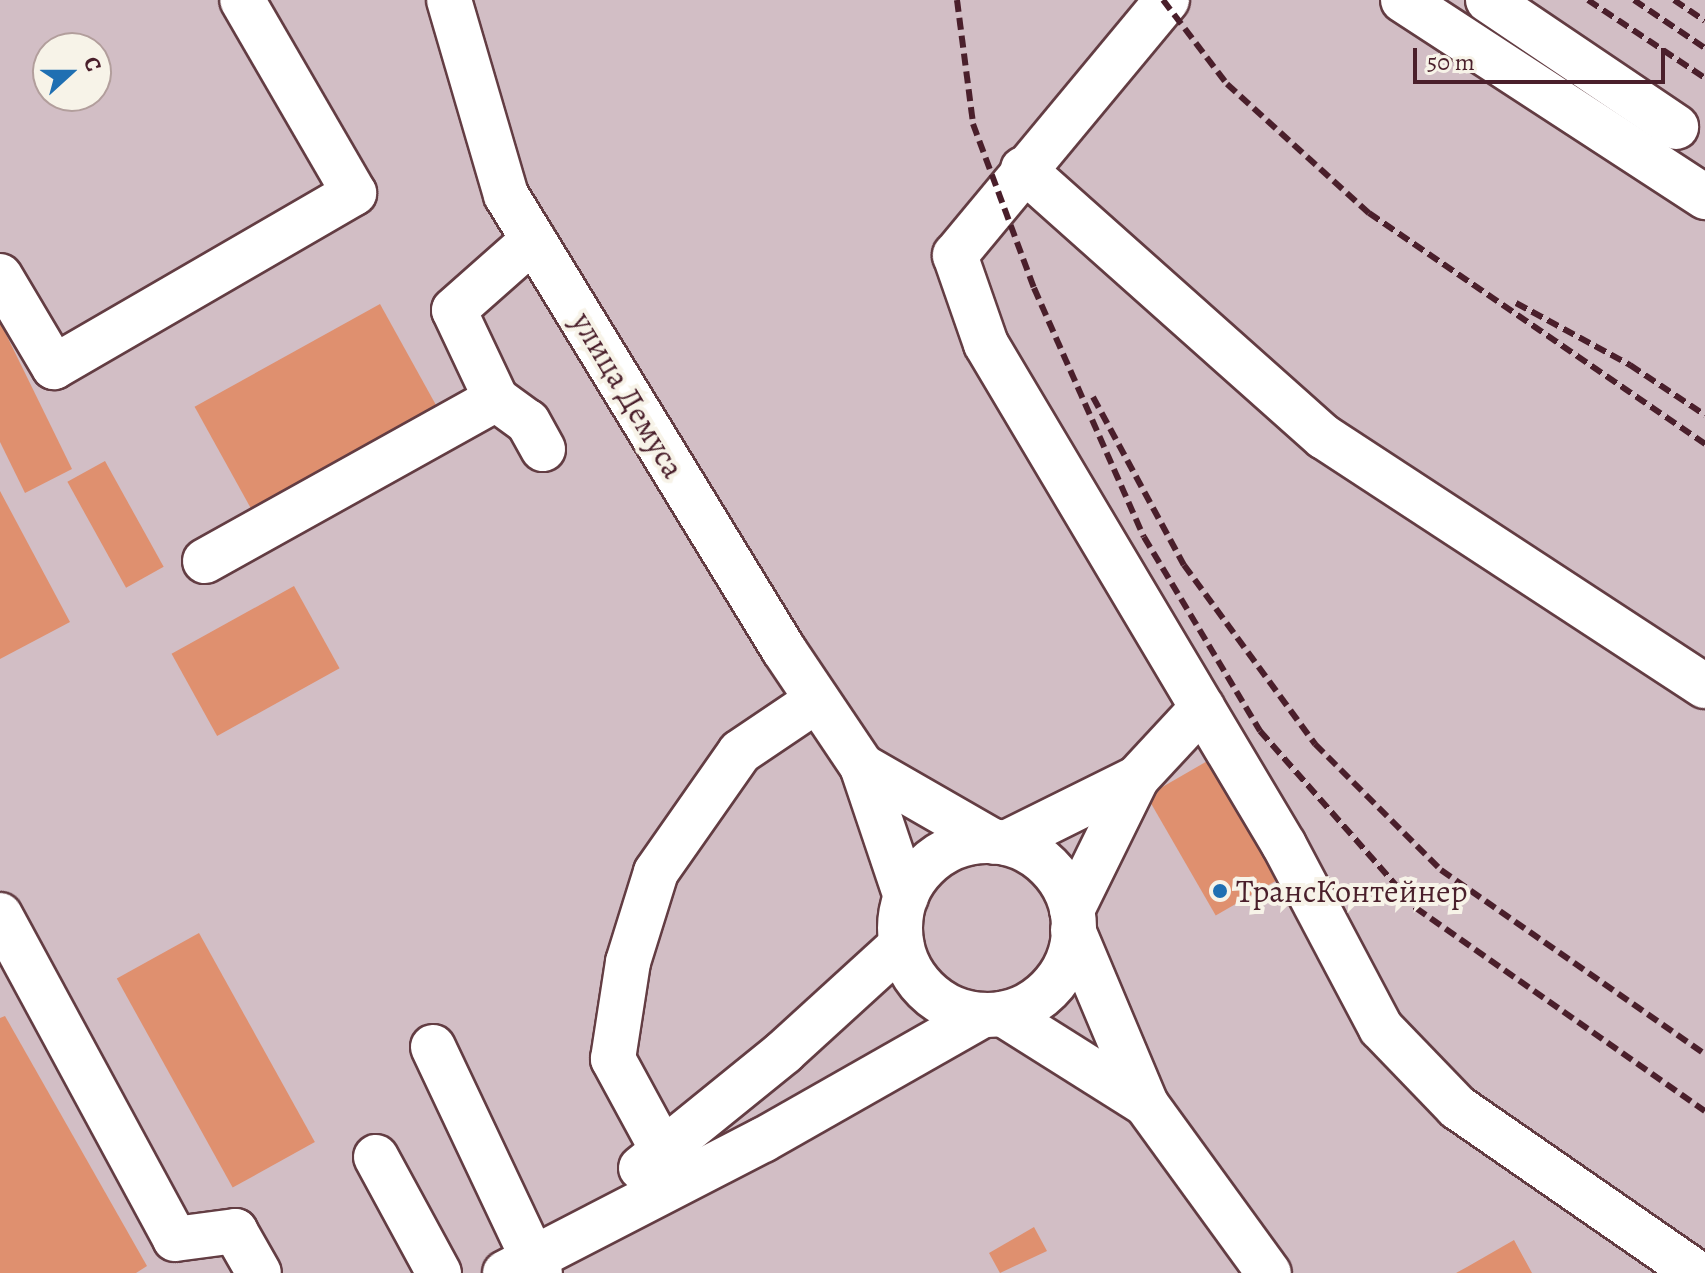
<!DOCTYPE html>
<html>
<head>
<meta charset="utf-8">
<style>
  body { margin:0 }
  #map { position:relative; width:1705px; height:1273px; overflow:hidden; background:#eee8ce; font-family:Alegreya,serif }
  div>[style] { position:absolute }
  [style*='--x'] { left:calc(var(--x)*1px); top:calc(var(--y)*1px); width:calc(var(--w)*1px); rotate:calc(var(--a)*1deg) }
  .industrial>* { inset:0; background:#d2bec5 }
  .building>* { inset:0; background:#df906f; transform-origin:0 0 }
  .roads { filter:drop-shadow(2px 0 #633d43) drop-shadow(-2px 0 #633d43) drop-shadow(0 2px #633d43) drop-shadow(0 -2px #633d43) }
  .minor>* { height:44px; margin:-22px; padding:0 22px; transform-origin:22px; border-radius:22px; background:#fff }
  .minor>.ring { margin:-22px; padding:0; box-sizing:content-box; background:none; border:44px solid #fff; border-radius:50% }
  .rail>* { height:6px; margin-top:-3px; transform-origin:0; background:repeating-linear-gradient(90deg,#4a1f2b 0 12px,transparent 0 18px) }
  .dots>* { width:22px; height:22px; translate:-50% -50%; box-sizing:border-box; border:4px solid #f7f3e8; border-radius:50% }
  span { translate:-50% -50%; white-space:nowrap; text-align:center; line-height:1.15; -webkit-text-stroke:8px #f7f3e8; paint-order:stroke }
  .street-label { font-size:32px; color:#4a1f2b }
  .poi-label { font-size:32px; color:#4a1f2b }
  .left { translate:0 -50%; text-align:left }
  .north { position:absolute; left:32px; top:32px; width:80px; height:80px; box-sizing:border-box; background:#f7f3e8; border:2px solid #b29e9c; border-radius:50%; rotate:69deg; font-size:22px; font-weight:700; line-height:32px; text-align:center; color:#4a1f2b }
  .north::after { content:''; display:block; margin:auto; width:28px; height:36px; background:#1f6fb2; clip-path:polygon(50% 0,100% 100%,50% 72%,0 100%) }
  .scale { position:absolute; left:1413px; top:48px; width:252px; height:36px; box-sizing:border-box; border:4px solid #4a1f2b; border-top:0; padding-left:10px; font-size:24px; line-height:28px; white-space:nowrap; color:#4a1f2b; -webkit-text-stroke:6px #f7f3e8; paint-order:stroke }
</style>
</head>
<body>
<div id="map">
  <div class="industrial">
    <i style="clip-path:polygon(evenodd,0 0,1705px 0,1705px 1273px,0 1273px,0 0,48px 48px,96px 48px,96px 96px,48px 96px,48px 48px)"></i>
  </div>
  <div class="building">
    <i style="left:380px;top:304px;width:124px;height:212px;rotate:61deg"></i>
    <i style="clip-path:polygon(0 322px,72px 469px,25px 493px,0 442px)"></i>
    <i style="left:105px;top:461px;width:121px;height:43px;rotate:61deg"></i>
    <i style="clip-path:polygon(0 491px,70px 622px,0 659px)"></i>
    <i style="left:294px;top:586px;width:94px;height:140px;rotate:61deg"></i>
    <i style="left:1216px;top:756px;width:138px;height:80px;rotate:60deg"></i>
    <i style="left:199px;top:933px;width:239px;height:94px;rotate:61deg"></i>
    <i style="clip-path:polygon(5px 1016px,147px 1266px,136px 1273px,0 1273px,0 1018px)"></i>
    <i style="clip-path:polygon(1034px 1227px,1047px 1251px,1000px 1273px,989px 1253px)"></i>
    <i style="clip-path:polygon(1514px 1240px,1532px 1273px,1456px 1273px,1467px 1267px)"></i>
  </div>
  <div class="roads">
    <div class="minor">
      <i style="--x:449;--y:0;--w:203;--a:73.7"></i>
      <i style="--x:506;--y:195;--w:533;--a:58.58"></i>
      <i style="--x:784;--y:650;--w:140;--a:56.1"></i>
      <i style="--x:862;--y:766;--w:138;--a:71.4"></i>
      <i style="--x:1167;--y:0;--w:332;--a:129.7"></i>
      <i style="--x:955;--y:255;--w:94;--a:70.8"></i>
      <i style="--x:986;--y:344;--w:583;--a:59.26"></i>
      <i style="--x:1284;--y:845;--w:207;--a:62.1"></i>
      <i style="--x:1381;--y:1028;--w:110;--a:46.1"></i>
      <i style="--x:1457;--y:1107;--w:292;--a:34.7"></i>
      <i style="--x:1403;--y:0;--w:361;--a:33.1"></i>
      <i style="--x:1488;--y:0;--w:227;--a:34"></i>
      <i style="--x:1023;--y:169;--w:403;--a:41.7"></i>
      <i style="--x:1324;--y:437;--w:455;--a:33.2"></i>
      <i style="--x:0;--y:276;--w:106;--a:59.3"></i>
      <i style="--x:54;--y:367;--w:347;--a:-30.1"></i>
      <i style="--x:354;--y:193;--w:223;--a:-120.1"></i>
      <i style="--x:496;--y:399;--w:98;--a:-115.3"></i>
      <i style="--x:454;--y:310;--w:106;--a:-41.5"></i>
      <i style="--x:205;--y:561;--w:333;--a:-29.1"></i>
      <i style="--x:496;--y:399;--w:39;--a:36"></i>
      <i style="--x:528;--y:422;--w:31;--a:61"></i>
      <i style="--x:862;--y:766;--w:152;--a:29.9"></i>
      <i class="ring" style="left:900px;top:841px;width:130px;height:130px"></i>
      <i style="--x:1006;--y:843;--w:146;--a:-26.4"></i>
      <i style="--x:1072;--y:910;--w:147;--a:-63.8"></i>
      <i style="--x:1137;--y:778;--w:96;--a:-47.1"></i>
      <i style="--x:0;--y:915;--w:368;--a:61.6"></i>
      <i style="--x:175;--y:1239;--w:61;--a:-7.6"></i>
      <i style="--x:235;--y:1231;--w:48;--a:60.3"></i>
      <i style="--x:1073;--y:930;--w:189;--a:67.2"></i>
      <i style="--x:1146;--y:1104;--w:209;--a:54"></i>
      <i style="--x:1003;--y:1014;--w:169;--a:32.2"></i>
      <i style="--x:433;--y:1047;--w:250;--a:64.7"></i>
      <i style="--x:663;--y:1151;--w:105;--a:-118.5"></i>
      <i style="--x:613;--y:1059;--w:98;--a:-81.2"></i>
      <i style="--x:628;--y:962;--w:94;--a:-72.7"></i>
      <i style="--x:656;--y:872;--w:146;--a:-55"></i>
      <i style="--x:740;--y:752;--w:93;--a:-34"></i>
      <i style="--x:376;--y:1157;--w:132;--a:61.5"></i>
      <i style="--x:641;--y:1168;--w:184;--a:-39"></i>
      <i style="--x:784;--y:1052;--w:159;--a:-42.4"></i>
      <i style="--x:505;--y:1273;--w:290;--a:-27.3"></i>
      <i style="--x:763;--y:1140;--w:253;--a:-29.6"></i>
    </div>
  </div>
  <div class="rail">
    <i style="--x:957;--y:0;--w:125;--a:82.6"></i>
    <i style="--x:973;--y:124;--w:175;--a:69.6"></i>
    <i style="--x:1034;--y:288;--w:272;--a:66.2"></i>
    <i style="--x:1144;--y:537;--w:226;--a:59.1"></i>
    <i style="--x:1260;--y:731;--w:236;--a:48.6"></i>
    <i style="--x:1416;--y:908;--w:353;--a:35.1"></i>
    <i style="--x:1163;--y:0;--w:106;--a:52.7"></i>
    <i style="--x:1227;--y:84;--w:192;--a:42.3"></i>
    <i style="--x:1369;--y:213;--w:408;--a:34.5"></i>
    <i style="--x:1588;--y:0;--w:141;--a:33.7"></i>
    <i style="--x:1634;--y:0;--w:86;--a:34.1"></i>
    <i style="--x:1674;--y:0;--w:37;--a:34"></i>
    <i style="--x:1516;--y:303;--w:130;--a:28.5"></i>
    <i style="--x:1630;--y:365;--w:90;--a:33.7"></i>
    <i style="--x:1093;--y:397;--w:191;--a:61.6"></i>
    <i style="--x:1184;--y:565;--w:222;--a:53.8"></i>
    <i style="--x:1315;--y:744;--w:178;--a:45"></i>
    <i style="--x:1441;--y:870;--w:322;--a:34.9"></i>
  </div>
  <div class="dots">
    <i style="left:1220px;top:891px;background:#1f6fb2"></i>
  </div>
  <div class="street-label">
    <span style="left:628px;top:395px;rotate:59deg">улица Демуса</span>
  </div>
  <div class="poi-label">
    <span class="left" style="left:1236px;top:891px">ТрансКонтейнер</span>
  </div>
  <div class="north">С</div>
  <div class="scale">50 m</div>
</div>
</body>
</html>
